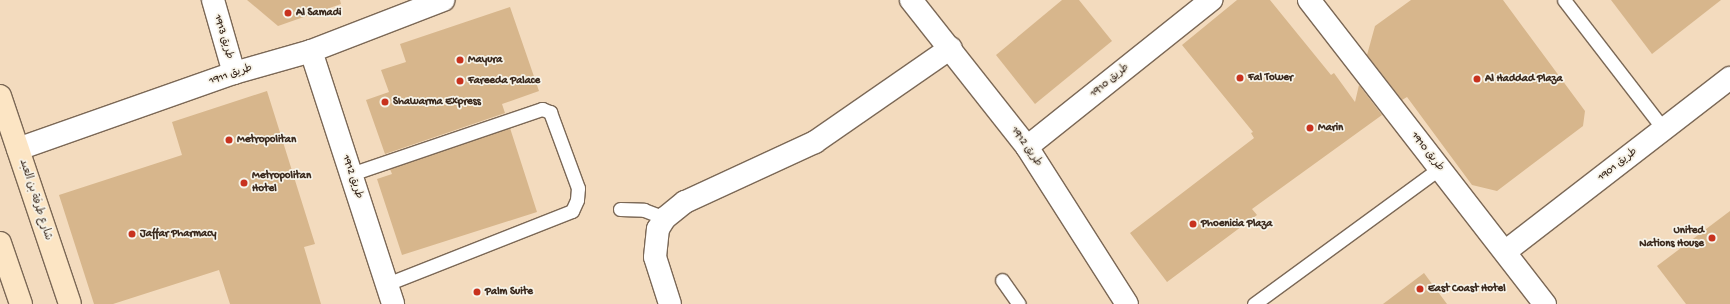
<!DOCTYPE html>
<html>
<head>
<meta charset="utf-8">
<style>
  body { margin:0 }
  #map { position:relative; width:1730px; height:304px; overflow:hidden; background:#f3dbbe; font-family:"Gochi Hand","Playpen Sans Arabic",sans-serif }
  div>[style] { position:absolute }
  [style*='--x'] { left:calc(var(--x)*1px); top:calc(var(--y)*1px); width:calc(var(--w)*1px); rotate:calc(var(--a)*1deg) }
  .building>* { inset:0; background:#d7b68c }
  .roads { filter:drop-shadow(1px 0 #7b6856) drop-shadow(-1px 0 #7b6856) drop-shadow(0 1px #7b6856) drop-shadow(0 -1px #7b6856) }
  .service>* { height:13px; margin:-6.5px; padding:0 6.5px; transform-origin:6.5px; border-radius:6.5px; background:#fff }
  .minor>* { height:22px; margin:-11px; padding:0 11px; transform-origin:11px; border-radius:11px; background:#fff }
  .secondary>* { height:22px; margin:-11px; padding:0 11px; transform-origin:11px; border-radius:11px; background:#fce5c4 }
  .dots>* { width:11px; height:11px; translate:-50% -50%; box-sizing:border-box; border:2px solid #f7f3e8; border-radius:50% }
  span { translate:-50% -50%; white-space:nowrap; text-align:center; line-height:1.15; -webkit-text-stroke:3.5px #f7f3e8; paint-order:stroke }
  .poi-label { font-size:11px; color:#3b2a1e; font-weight:700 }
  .left { translate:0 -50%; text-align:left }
  .right { translate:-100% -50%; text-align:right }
  .street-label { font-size:11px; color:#3b2a1e }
</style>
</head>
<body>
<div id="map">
  <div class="building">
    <i style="clip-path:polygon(247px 0,340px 0,341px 4px,278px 26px)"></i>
    <i style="clip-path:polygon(1062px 0,1079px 0,1112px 41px,1035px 104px,996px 55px)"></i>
    <i style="clip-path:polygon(1237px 0,1270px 0,1331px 75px,1334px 73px,1355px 102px,1359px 85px,1382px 115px,1252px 209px,1257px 215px,1167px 282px,1130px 233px,1254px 138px,1251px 133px,1253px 132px,1182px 45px)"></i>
    <i style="clip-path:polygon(1411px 0,1503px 0,1585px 111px,1583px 126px,1497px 191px,1472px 185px,1407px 97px,1402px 100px,1367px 55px,1375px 26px)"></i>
    <i style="clip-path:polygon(1611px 0,1721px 0,1652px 54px)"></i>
    <i style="clip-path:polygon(510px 7px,539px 91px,502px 104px,505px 113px,385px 154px,366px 100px,389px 92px,381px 70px,406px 62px,400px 44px)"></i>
    <i style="clip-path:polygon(267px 91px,315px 244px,304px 247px,321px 304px,230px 304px,219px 270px,113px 304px,94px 304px,59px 195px,182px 155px,172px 122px)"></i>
    <i style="clip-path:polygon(510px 128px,537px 212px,402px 255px,377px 179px,392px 174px,390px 169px)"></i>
    <i style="clip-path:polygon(1730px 211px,1730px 304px,1686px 304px,1657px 266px)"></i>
    <i style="clip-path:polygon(1424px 273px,1447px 304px,1383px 304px)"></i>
  </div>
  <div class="roads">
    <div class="service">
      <i style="--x:1564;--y:0;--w:164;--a:52.4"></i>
      <i style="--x:351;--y:174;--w:202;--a:-18.8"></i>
      <i style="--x:542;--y:109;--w:9;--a:21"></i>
      <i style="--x:550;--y:112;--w:81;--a:69.8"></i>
      <i style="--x:578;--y:188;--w:12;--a:95"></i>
      <i style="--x:577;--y:200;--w:12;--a:114"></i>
      <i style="--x:572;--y:211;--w:199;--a:158.5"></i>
      <i style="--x:620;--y:209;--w:24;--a:2"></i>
      <i style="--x:644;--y:210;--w:22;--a:21"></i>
      <i style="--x:1002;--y:280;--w:29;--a:55"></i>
      <i style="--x:1254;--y:304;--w:230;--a:-36.2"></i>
    </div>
    <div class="minor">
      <i style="--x:213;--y:0;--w:76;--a:74"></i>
      <i style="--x:911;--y:0;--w:187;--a:51.7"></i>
      <i style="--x:1027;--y:147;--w:186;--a:57.5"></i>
      <i style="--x:1309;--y:0;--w:385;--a:52.2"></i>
      <i style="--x:311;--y:51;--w:266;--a:72"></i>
      <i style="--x:1027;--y:147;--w:236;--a:-38.6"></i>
      <i style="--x:18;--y:149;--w:229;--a:-19.4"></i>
      <i style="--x:234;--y:73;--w:80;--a:-15.9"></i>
      <i style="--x:311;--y:51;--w:142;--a:-21.1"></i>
      <i style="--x:1506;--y:251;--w:283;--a:-37.7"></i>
      <i style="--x:670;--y:304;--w:49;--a:-107.7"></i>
      <i style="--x:655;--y:257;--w:28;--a:-84"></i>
      <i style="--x:658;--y:229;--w:13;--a:-58"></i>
      <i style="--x:665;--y:218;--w:26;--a:-39"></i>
      <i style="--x:685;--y:202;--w:143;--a:-24.8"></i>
      <i style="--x:815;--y:142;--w:165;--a:-34.7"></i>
    </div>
    <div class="secondary">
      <i style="--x:0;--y:96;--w:219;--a:71.4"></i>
      <i style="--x:0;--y:243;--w:65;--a:71"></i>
    </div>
  </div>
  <div class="dots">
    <i style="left:288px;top:13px;background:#c8321e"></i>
    <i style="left:460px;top:60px;background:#c8321e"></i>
    <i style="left:1240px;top:78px;background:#c8321e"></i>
    <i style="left:1477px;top:79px;background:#c8321e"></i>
    <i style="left:460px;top:81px;background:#c8321e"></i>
    <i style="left:385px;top:102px;background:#c8321e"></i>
    <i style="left:1310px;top:128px;background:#c8321e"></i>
    <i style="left:229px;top:140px;background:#c8321e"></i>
    <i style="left:244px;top:183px;background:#c8321e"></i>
    <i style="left:1193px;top:224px;background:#c8321e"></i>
    <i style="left:132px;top:234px;background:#c8321e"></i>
    <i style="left:1712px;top:238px;background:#c8321e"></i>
    <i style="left:1420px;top:289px;background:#c8321e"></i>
    <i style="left:477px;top:292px;background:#c8321e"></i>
  </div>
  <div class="poi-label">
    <span class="left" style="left:296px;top:13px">Al Samadi</span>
    <span class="left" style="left:468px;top:60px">Mayura</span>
    <span class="left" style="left:1248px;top:78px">Fal Tower</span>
    <span class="left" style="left:1485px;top:79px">Al Haddad Plaza</span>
    <span class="left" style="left:468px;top:81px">Fareeda Palace</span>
    <span class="left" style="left:393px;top:102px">Shawarma Express</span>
    <span class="left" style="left:1318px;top:128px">Marin</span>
    <span class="left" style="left:237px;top:140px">Metropolitan</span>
    <span class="left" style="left:252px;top:183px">Metropolitan<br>Hotel</span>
    <span class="left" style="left:1201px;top:224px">Phoenicia Plaza</span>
    <span class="right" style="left:1704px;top:238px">United<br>Nations House</span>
    <span class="left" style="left:140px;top:234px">Jaffar Pharmacy</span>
    <span class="left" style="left:1428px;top:289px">East Coast Hotel</span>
    <span class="left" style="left:485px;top:292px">Palm Suite</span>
  </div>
  <div class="street-label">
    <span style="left:223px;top:37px;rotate:74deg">طريق 1913</span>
    <span style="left:231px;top:75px;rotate:-18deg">طريق 1911</span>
    <span style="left:1110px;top:81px;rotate:-39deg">طريق 1910</span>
    <span style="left:1026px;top:147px;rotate:55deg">طريق 1912</span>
    <span style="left:1427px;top:152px;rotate:52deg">طريق 1910</span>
    <span style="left:1618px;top:165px;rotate:-38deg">طريق 1901</span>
    <span style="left:352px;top:177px;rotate:72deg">طريق 1912</span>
    <span style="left:35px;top:200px;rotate:72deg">شارع طرفة بن العبد</span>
  </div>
</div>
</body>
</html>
